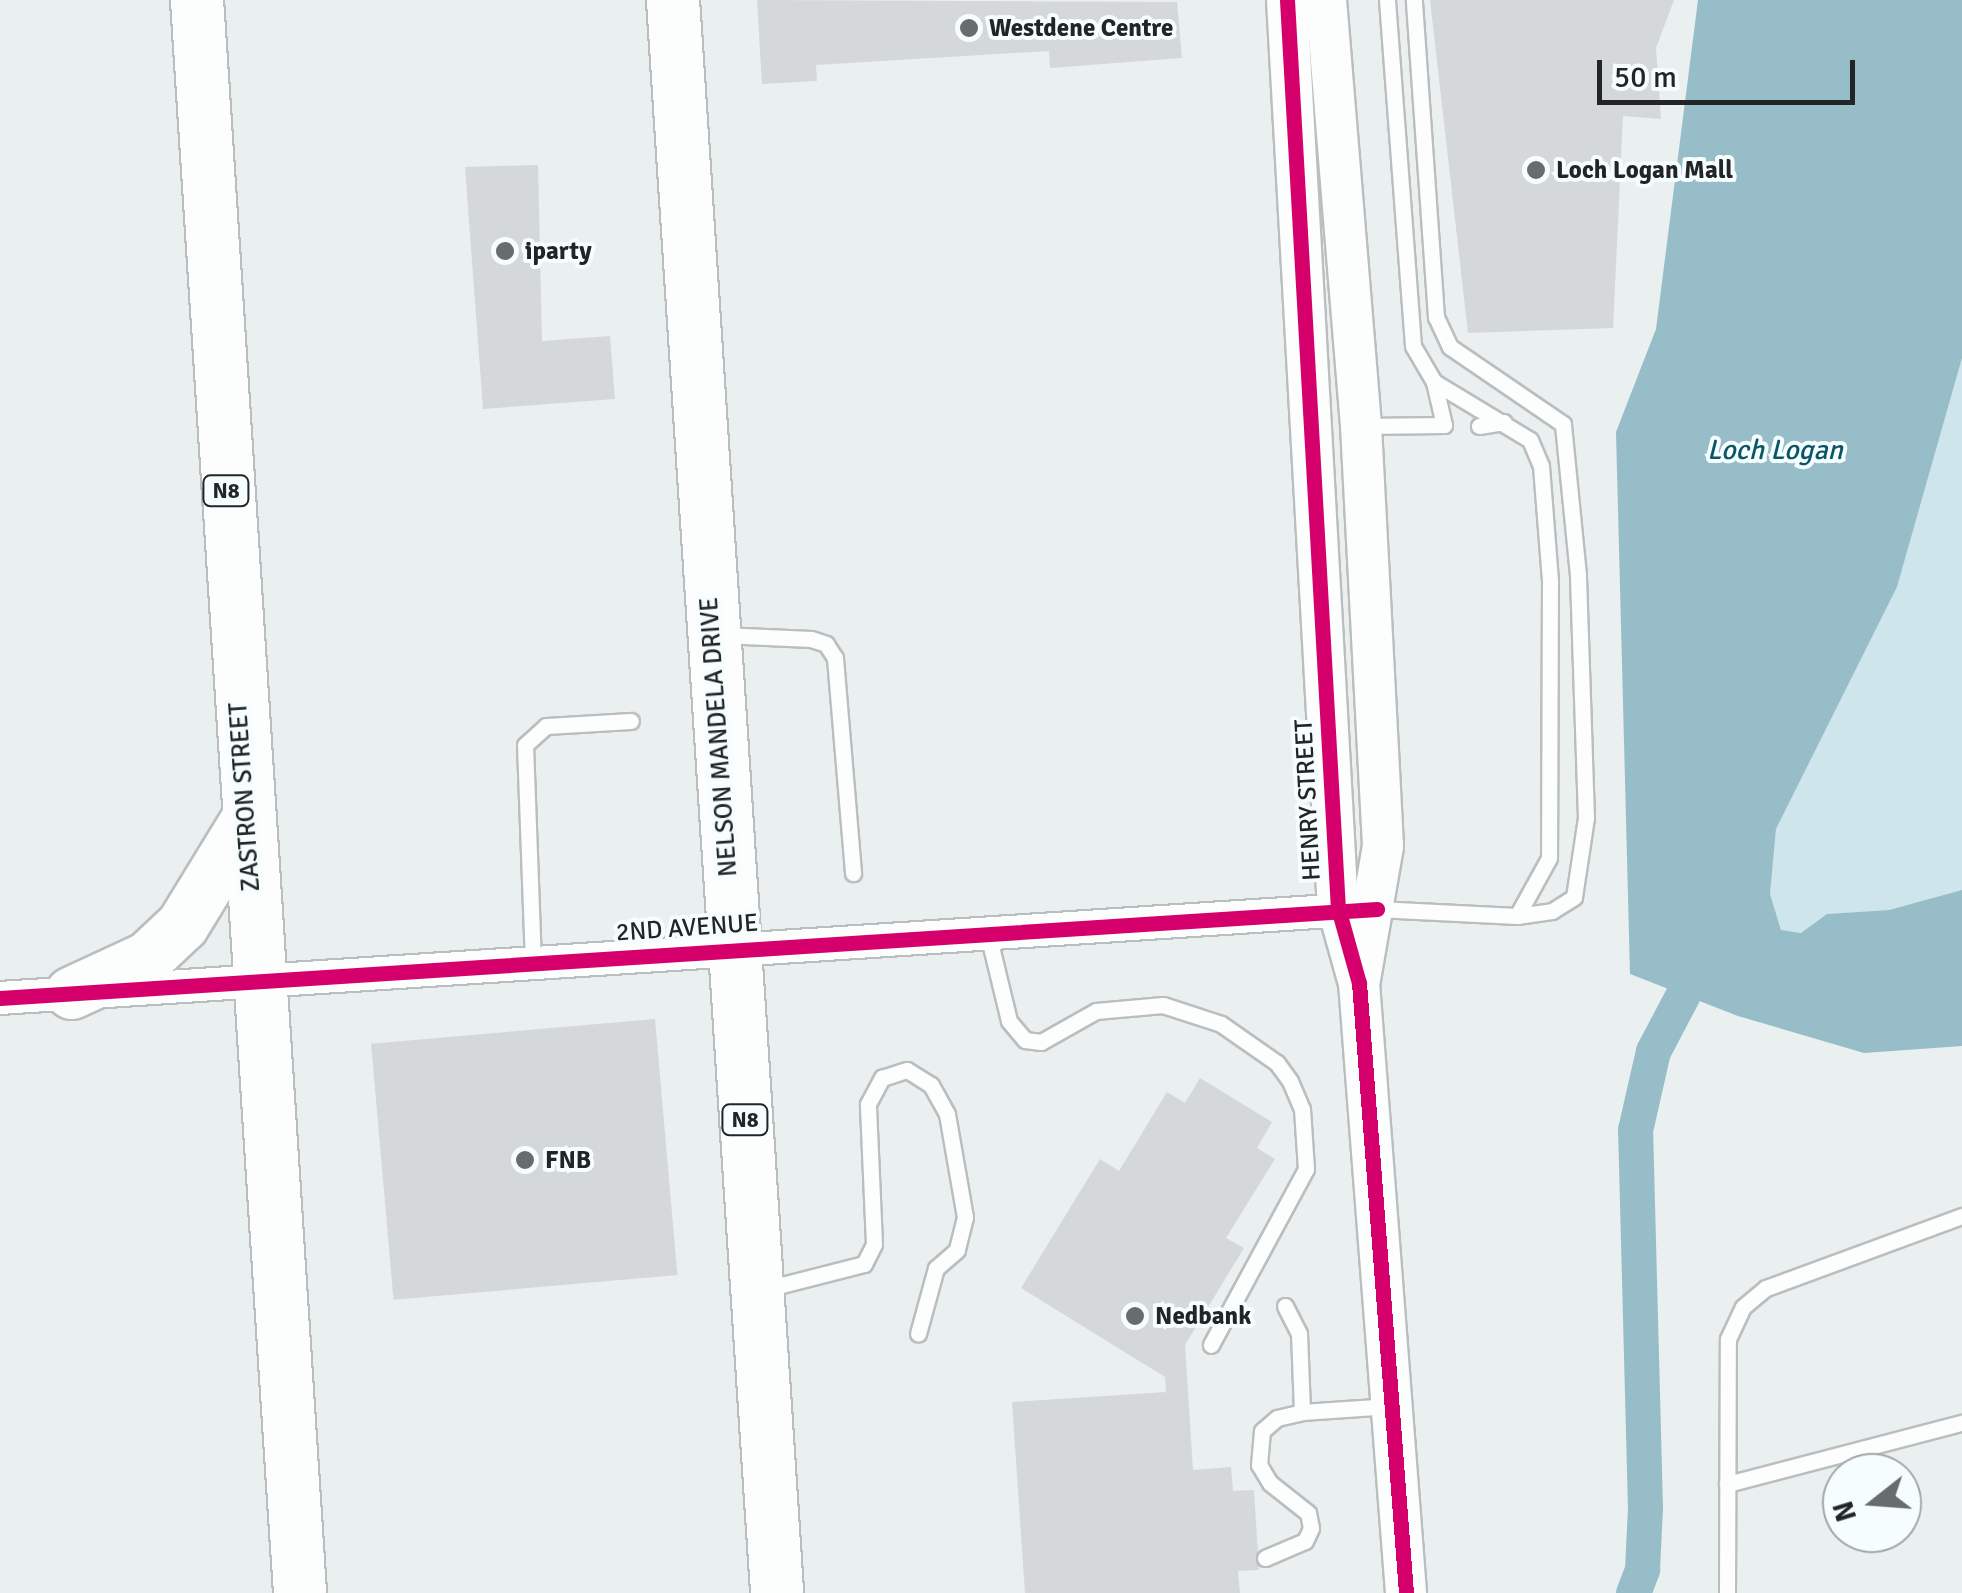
<!DOCTYPE html>
<html>
<head>
<meta charset="utf-8">
<style>
  body { margin:0 }
  #map { position:relative; width:1962px; height:1593px; overflow:hidden; background:#eaefef; font-family:Signika,sans-serif }
  div>[style] { position:absolute }
  [style*='--x'] { left:calc(var(--x)*1px); top:calc(var(--y)*1px); width:calc(var(--w)*1px); rotate:calc(var(--a)*1deg) }
  .green>* { inset:0; background:#cee5eb }
  .water>* { inset:0; background:#97bdc8 }
  .canal>* { height:35px; margin:-17.5px; padding:0 17.5px; transform-origin:17.5px; border-radius:17.5px; background:#97bdc8 }
  .building>* { inset:0; background:#d4d8d8; transform-origin:0 0 }
  .roads { filter:drop-shadow(2px 0 #babebe) drop-shadow(-2px 0 #babebe) drop-shadow(0 2px #babebe) drop-shadow(0 -2px #babebe) }
  .service>* { height:15px; margin:-7.5px; padding:0 7.5px; transform-origin:7.5px; border-radius:7.5px; background:#fcfdfd }
  .minor>* { height:32px; margin:-16px; padding:0 16px; transform-origin:16px; border-radius:16px; background:#fcfdfd }
  .tertiary>* { height:40px; margin:-20px; padding:0 20px; transform-origin:20px; border-radius:20px; background:#fcfdfd }
  .trunk>* { height:52px; margin:-26px; padding:0 26px; transform-origin:26px; border-radius:26px; background:#fcfdfd }
  .cycleway>* { height:15px; margin:-7.5px; padding:0 7.5px; transform-origin:7.5px; border-radius:7.5px; background:#d6006c }
  .dots>* { width:28px; height:28px; translate:-50% -50%; box-sizing:border-box; border:5px solid #f6fdff; border-radius:50% }
  span { translate:-50% -50%; white-space:nowrap; text-align:center; line-height:1.15; -webkit-text-stroke:8px #f6fdff; paint-order:stroke }
  .shield-label span { padding:2px 8px; background:#f6fdff; border:2px solid; border-radius:8px; -webkit-text-stroke-width:0 }
  .shield-label { font-size:22px; color:#222526; font-weight:700 }
  .poi-label { font-size:25px; color:#222526; font-weight:700 }
  .left { translate:0 -50%; text-align:left }
  .street-label { font-size:25px; color:#222526 }
  .water-label { font-size:28px; color:#0a5566; font-style:italic }
  .north { position:absolute; left:1822px; top:1453px; width:100px; height:100px; box-sizing:border-box; background:#f6fdff; border:2px solid #a1a7a8; border-radius:50%; rotate:253deg; font-size:28px; font-weight:700; line-height:40px; text-align:center; color:#222526 }
  .north::after { content:''; display:block; margin:auto; width:35px; height:45px; background:#686c6c; clip-path:polygon(50% 0,100% 100%,50% 72%,0 100%) }
  .scale { position:absolute; left:1597px; top:60px; width:258px; height:45px; box-sizing:border-box; border:5px solid #222526; border-top:0; padding-left:12px; font-size:30px; line-height:35px; white-space:nowrap; color:#222526; -webkit-text-stroke:8px #f6fdff; paint-order:stroke }
</style>
</head>
<body>
<div id="map">
  <div class="green">
    <i style="clip-path:polygon(1962px 358px,1962px 890px,1889px 910px,1827px 914px,1802px 933px,1781px 930px,1770px 894px,1776px 829px,1897px 587px)"></i>
  </div>
  <div class="water">
    <i style="clip-path:polygon(1698px 0,1962px 0,1962px 358px,1897px 587px,1776px 829px,1770px 894px,1781px 930px,1801px 933px,1827px 914px,1889px 910px,1962px 890px,1962px 1046px,1864px 1053px,1738px 1016px,1630px 974px,1616px 432px,1656px 329px)"></i>
  </div>
  <div class="canal">
    <i style="--x:1633;--y:1593;--w:26;--a:-69"></i>
    <i style="--x:1642;--y:1569;--w:61;--a:-87.2"></i>
    <i style="--x:1645;--y:1508;--w:378;--a:-91.5"></i>
    <i style="--x:1635;--y:1130;--w:81;--a:-77.2"></i>
    <i style="--x:1653;--y:1051;--w:64;--a:-62.2"></i>
  </div>
  <div class="building">
    <i style="clip-path:polygon(757px 0,1177px 2px,1182px 58px,1050px 68px,1049px 51px,816px 65px,817px 81px,762px 84px)"></i>
    <i style="clip-path:polygon(1430px 0,1674px 0,1656px 48px,1661px 119px,1623px 116px,1613px 328px,1468px 333px)"></i>
    <i style="clip-path:polygon(538px 165px,542px 341px,610px 336px,615px 399px,483px 409px,465px 167px)"></i>
    <i style="left:655px;top:1019px;width:257px;height:285px;rotate:85deg"></i>
    <i style="clip-path:polygon(1200px 1078px,1272px 1122px,1257px 1148px,1275px 1159px,1226px 1238px,1244px 1248px,1185px 1345px,1193px 1470px,1231px 1467px,1233px 1491px,1254px 1490px,1259px 1570px,1238px 1571px,1240px 1593px,1025px 1593px,1012px 1402px,1166px 1392px,1165px 1377px,1021px 1288px,1100px 1159px,1119px 1171px,1167px 1092px,1185px 1103px)"></i>
  </div>
  <div class="roads">
    <div class="service">
      <i style="--x:1387;--y:0;--w:347;--a:85.7"></i>
      <i style="--x:1413;--y:346;--w:42;--a:59.7"></i>
      <i style="--x:1434;--y:382;--w:112;--a:31.1"></i>
      <i style="--x:1530;--y:440;--w:28;--a:67"></i>
      <i style="--x:1541;--y:466;--w:115;--a:85.5"></i>
      <i style="--x:1550;--y:581;--w:277;--a:90.2"></i>
      <i style="--x:1549;--y:858;--w:66;--a:118.9"></i>
      <i style="--x:1363;--y:426;--w:81;--a:-0.7"></i>
      <i style="--x:1444;--y:425;--w:44;--a:-103.1"></i>
      <i style="--x:1479;--y:426;--w:25;--a:-9"></i>
      <i style="--x:721;--y:635;--w:90;--a:2.5"></i>
      <i style="--x:811;--y:639;--w:16;--a:18"></i>
      <i style="--x:826;--y:644;--w:17;--a:57"></i>
      <i style="--x:835;--y:658;--w:216;--a:85.2"></i>
      <i style="--x:1377;--y:909;--w:140;--a:2.9"></i>
      <i style="--x:1517;--y:916;--w:35;--a:-8"></i>
      <i style="--x:1552;--y:911;--w:26;--a:-32"></i>
      <i style="--x:1574;--y:897;--w:80;--a:-81.4"></i>
      <i style="--x:1586;--y:818;--w:243;--a:-91.9"></i>
      <i style="--x:1578;--y:575;--w:152;--a:-95.7"></i>
      <i style="--x:1563;--y:424;--w:137;--a:-145.7"></i>
      <i style="--x:1450;--y:347;--w:33;--a:-115"></i>
      <i style="--x:1436;--y:317;--w:318;--a:-94"></i>
      <i style="--x:988;--y:934;--w:89;--a:76.4"></i>
      <i style="--x:1009;--y:1021;--w:25;--a:50"></i>
      <i style="--x:1025;--y:1040;--w:16;--a:7"></i>
      <i style="--x:1041;--y:1042;--w:63;--a:-29.4"></i>
      <i style="--x:1096;--y:1011;--w:67;--a:-5.1"></i>
      <i style="--x:1163;--y:1005;--w:61;--a:18.1"></i>
      <i style="--x:1221;--y:1024;--w:68;--a:34.9"></i>
      <i style="--x:1277;--y:1063;--w:22;--a:54"></i>
      <i style="--x:1290;--y:1081;--w:30;--a:67"></i>
      <i style="--x:1302;--y:1109;--w:60;--a:86.2"></i>
      <i style="--x:1306;--y:1169;--w:200;--a:118.4"></i>
      <i style="--x:533;--y:963;--w:218;--a:-92.1"></i>
      <i style="--x:525;--y:745;--w:28;--a:-42"></i>
      <i style="--x:546;--y:726;--w:85;--a:-3.4"></i>
      <i style="--x:766;--y:1289;--w:101;--a:-14.3"></i>
      <i style="--x:864;--y:1264;--w:22;--a:-63"></i>
      <i style="--x:874;--y:1244;--w:140;--a:-92.5"></i>
      <i style="--x:868;--y:1104;--w:30;--a:-62"></i>
      <i style="--x:882;--y:1078;--w:26;--a:-18"></i>
      <i style="--x:907;--y:1070;--w:28;--a:32"></i>
      <i style="--x:931;--y:1085;--w:33;--a:61"></i>
      <i style="--x:947;--y:1114;--w:105;--a:80.1"></i>
      <i style="--x:965;--y:1217;--w:34;--a:104"></i>
      <i style="--x:957;--y:1250;--w:28;--a:139"></i>
      <i style="--x:936;--y:1268;--w:68;--a:105.3"></i>
      <i style="--x:1285;--y:1306;--w:30;--a:63"></i>
      <i style="--x:1299;--y:1333;--w:79;--a:87.8"></i>
      <i style="--x:1727;--y:1484;--w:243;--a:-14.6"></i>
      <i style="--x:1265;--y:1558;--w:43;--a:-23"></i>
      <i style="--x:1305;--y:1541;--w:14;--a:-65"></i>
      <i style="--x:1311;--y:1528;--w:15;--a:-101"></i>
      <i style="--x:1308;--y:1513;--w:48;--a:-141.7"></i>
      <i style="--x:1270;--y:1483;--w:21;--a:-121"></i>
      <i style="--x:1259;--y:1465;--w:34;--a:-85"></i>
      <i style="--x:1262;--y:1431;--w:20;--a:-41"></i>
      <i style="--x:1277;--y:1418;--w:26;--a:-13"></i>
      <i style="--x:1302;--y:1412;--w:88;--a:-3.9"></i>
      <i style="--x:1727;--y:1593;--w:254;--a:-89.8"></i>
      <i style="--x:1728;--y:1339;--w:35;--a:-65"></i>
      <i style="--x:1743;--y:1307;--w:30;--a:-40"></i>
      <i style="--x:1766;--y:1288;--w:209;--a:-20.2"></i>
    </div>
    <div class="minor">
      <i style="--x:0;--y:998;--w:1365;--a:-3.74"></i>
    </div>
    <div class="tertiary">
      <i style="--x:1287;--y:0;--w:909;--a:86.79"></i>
      <i style="--x:1338;--y:908;--w:78;--a:74.4"></i>
      <i style="--x:1359;--y:983;--w:612;--a:85.59"></i>
      <i style="--x:1326;--y:0;--w:427;--a:85.3"></i>
      <i style="--x:1361;--y:426;--w:421;--a:87"></i>
      <i style="--x:1383;--y:846;--w:135;--a:99.8"></i>
    </div>
    <div class="trunk">
      <i style="--x:197;--y:0;--w:1596;--a:86.3"></i>
      <i style="--x:673;--y:0;--w:1596;--a:86.26"></i>
      <i style="--x:72;--y:993;--w:84;--a:-24.7"></i>
      <i style="--x:148;--y:958;--w:48;--a:-43.3"></i>
      <i style="--x:183;--y:925;--w:121;--a:-58.5"></i>
    </div>
  </div>
  <div class="cycleway">
    <i style="--x:1287;--y:0;--w:909;--a:86.79"></i>
    <i style="--x:1338;--y:908;--w:78;--a:74.4"></i>
    <i style="--x:1359;--y:983;--w:612;--a:85.59"></i>
    <i style="--x:0;--y:998;--w:1380;--a:-3.7"></i>
  </div>
  <div class="dots">
    <i style="left:969px;top:28px;background:#686c6c"></i>
    <i style="left:1536px;top:170px;background:#686c6c"></i>
    <i style="left:505px;top:251px;background:#686c6c"></i>
    <i style="left:525px;top:1160px;background:#686c6c"></i>
    <i style="left:1135px;top:1316px;background:#686c6c"></i>
  </div>
  <div class="shield-label">
    <span style="left:226px;top:491px">N8</span>
    <span style="left:745px;top:1120px">N8</span>
  </div>
  <div class="poi-label">
    <span class="left" style="left:989px;top:28px">Westdene Centre</span>
    <span class="left" style="left:1556px;top:170px">Loch Logan Mall</span>
    <span class="left" style="left:525px;top:251px">iparty</span>
    <span class="left" style="left:545px;top:1160px">FNB</span>
    <span class="left" style="left:1155px;top:1316px">Nedbank</span>
  </div>
  <div class="street-label">
    <span style="left:719px;top:737px;rotate:-94deg">NELSON MANDELA DRIVE</span>
    <span style="left:245px;top:797px;rotate:-94deg">ZASTRON STREET</span>
    <span style="left:1308px;top:800px;rotate:-93deg">HENRY STREET</span>
    <span style="left:687px;top:928px;rotate:-4deg">2ND AVENUE</span>
  </div>
  <div class="water-label">
    <span style="left:1775px;top:450px">Loch Logan</span>
  </div>
  <div class="north">N</div>
  <div class="scale">50 m</div>
</div>
</body>
</html>
